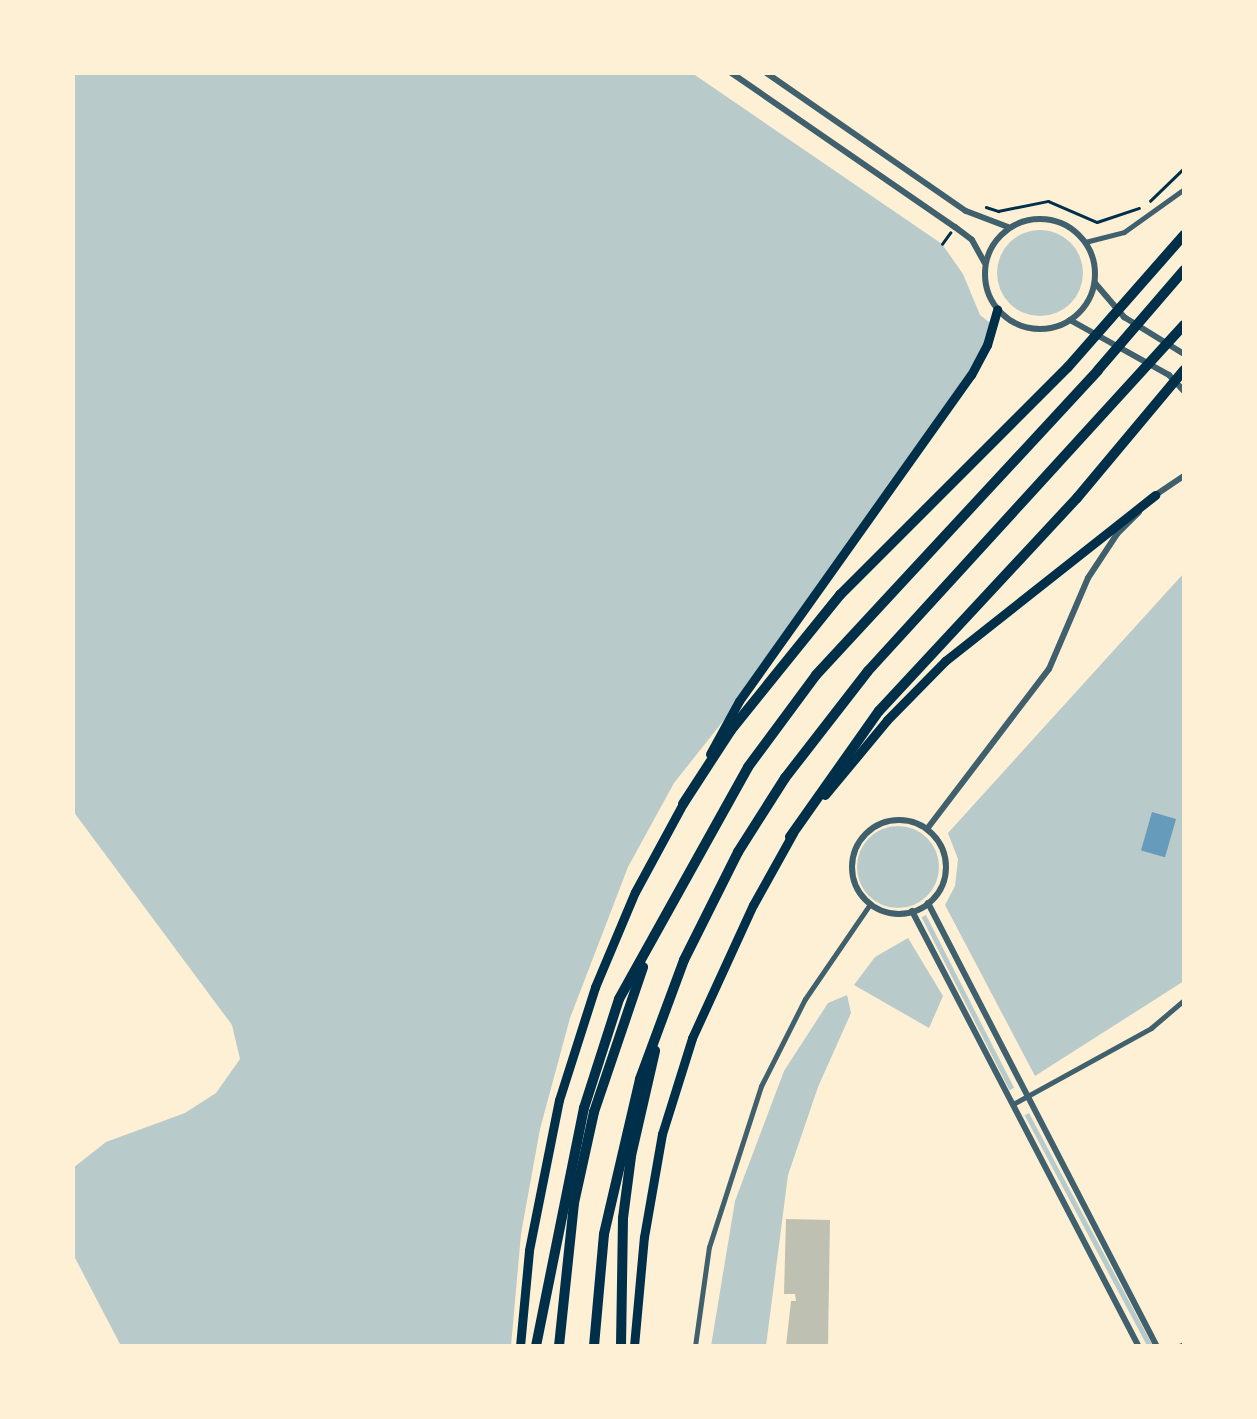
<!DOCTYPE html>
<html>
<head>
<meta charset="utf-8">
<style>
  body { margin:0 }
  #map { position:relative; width:1257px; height:1419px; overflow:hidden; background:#fdf0d5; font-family:"Space Grotesk",sans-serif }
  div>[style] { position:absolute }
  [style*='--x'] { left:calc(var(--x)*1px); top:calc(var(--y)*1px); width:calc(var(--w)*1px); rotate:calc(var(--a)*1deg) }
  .green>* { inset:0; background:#b9caca; transform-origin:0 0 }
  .round { border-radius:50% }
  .water>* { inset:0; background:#669bbc; transform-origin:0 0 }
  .building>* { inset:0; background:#bec0b2 }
  .path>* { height:2.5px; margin:-1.25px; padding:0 1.25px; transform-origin:1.25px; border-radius:1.25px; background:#003049 }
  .minor>* { height:5px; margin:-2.5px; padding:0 2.5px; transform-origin:2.5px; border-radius:2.5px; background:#3f606c }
  .tertiary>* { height:6px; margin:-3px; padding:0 3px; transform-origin:3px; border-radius:3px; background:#3f606c }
  .tertiary>.ring { margin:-3px; padding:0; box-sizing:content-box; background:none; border:6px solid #3f606c; border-radius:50% }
  .trunk>* { height:9px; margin:-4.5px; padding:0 4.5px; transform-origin:4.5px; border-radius:4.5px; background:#003049 }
  .motorway>* { height:10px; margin:-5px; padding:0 5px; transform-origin:5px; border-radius:5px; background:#003049 }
  span { translate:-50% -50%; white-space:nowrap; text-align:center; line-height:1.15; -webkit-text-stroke:10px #fdf0d5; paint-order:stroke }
  .frame { position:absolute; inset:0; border:75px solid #fdf0d5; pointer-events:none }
</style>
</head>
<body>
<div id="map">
  <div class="green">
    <i style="clip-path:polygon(72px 73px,692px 73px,942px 244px,963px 274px,980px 315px,994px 326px,987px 345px,739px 701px,674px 783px,628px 867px,570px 1018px,540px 1129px,521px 1234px,511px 1346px,121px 1346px,73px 1254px,73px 1168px,106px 1142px,185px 1113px,216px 1093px,240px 1059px,232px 1025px,73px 811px)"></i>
    <i class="round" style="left:997px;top:230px;width:86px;height:86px"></i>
    <i style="clip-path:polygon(1184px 573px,1184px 981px,1035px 1076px,945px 905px,955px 886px,958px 859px,948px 833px)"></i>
    <i class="round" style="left:857px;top:826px;width:82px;height:82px"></i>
    <i style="left:926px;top:915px;width:194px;height:5px;rotate:63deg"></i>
    <i style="clip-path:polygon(908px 938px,943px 996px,929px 1028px,854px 985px,875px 957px)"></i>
    <i style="clip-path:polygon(847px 995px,851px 1013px,818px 1087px,788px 1175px,766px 1346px,711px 1346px,735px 1201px,784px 1071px,828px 1003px)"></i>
    <i style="left:1029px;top:1113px;width:263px;height:5px;rotate:62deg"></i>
  </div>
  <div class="water">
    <i style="left:1152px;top:812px;width:25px;height:40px;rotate:16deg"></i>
  </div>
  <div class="building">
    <i style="clip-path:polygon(786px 1219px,830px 1220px,828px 1346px,786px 1346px,791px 1301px,796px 1301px,795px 1294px,784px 1294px)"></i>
  </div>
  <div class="path">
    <i style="--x:1150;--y:201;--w:47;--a:-44.1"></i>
    <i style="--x:986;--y:207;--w:13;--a:18"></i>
    <i style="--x:998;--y:211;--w:51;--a:-11.3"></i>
    <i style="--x:1048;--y:201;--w:53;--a:23.2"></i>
    <i style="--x:1097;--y:222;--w:44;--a:-18.4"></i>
    <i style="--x:942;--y:244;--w:14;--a:-54"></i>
  </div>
  <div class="minor">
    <i style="--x:1085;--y:242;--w:40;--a:-14.4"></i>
    <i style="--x:1124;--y:232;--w:74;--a:-35.6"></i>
    <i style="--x:1013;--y:1104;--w:158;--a:-28.8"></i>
    <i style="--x:1151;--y:1028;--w:43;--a:-40.3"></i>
    <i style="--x:695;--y:1346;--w:100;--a:-82"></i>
    <i style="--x:709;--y:1247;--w:169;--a:-72.1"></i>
    <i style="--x:761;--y:1086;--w:97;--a:-63.2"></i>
    <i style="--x:805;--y:999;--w:115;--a:-55.6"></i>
    <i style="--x:1179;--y:1346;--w:5;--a:-22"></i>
  </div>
  <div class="tertiary">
    <i style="--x:730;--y:72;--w:273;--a:34.6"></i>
    <i style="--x:955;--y:227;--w:21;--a:37"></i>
    <i style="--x:972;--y:240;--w:26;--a:61"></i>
    <i style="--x:765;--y:72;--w:244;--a:34.7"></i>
    <i style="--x:966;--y:211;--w:45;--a:20.9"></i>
    <i class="ring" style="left:985px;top:219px;width:104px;height:104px"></i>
    <i style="--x:1095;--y:283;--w:45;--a:49.5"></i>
    <i style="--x:1124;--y:317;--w:70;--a:31.7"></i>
    <i style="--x:1070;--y:320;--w:113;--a:29.1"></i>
    <i style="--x:1169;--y:375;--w:22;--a:47"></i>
    <i style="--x:1154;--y:496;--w:36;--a:-34"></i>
    <i class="ring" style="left:852px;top:820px;width:88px;height:88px"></i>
    <i style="--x:927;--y:829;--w:201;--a:-52.7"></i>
    <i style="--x:1049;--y:669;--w:99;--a:-66.8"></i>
    <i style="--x:1088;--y:578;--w:53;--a:-56.6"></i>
    <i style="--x:1117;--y:534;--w:31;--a:-45"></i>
    <i style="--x:928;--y:903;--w:499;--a:62.7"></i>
    <i style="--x:912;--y:911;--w:490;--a:62.5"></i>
  </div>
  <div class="trunk">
    <i style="--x:710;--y:754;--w:60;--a:-61.3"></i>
    <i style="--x:739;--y:701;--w:400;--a:-54.6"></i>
    <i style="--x:971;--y:375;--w:34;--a:-62"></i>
    <i style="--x:987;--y:345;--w:37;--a:-74"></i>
    <i style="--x:825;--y:795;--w:97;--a:-50.4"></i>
    <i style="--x:887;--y:720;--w:83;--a:-45.5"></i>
    <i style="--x:945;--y:661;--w:268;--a:-38.3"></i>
    <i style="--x:520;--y:1346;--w:96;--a:-84.6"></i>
    <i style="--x:529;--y:1250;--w:153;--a:-78.7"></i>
    <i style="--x:559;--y:1100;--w:119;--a:-72.3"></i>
    <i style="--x:595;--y:987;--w:103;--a:-67.2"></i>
    <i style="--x:635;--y:892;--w:107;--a:-61.5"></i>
    <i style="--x:634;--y:1346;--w:109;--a:-84.8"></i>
    <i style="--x:644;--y:1237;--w:105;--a:-80.1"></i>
    <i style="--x:662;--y:1134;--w:101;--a:-72.6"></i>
    <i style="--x:692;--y:1038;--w:146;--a:-65.4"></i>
    <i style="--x:753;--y:905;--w:82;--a:-60.9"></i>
  </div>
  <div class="motorway">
    <i style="--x:683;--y:804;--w:88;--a:-57"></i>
    <i style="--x:731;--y:730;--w:174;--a:-51.1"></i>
    <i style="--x:840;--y:595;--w:322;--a:-45"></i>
    <i style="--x:1068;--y:367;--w:176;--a:-48.7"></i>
    <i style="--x:790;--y:837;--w:154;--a:-54.8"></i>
    <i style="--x:879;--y:711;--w:291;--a:-47.1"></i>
    <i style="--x:1077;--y:498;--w:167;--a:-50.1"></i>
    <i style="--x:536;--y:1346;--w:243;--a:-78.6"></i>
    <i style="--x:584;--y:1108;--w:114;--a:-72.2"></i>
    <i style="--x:619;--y:999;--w:265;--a:-60.9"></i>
    <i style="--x:748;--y:767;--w:114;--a:-53.5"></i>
    <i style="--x:816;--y:675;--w:415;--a:-47.2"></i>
    <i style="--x:1098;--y:370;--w:132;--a:-49.3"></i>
    <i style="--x:559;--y:1346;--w:144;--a:-84"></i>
    <i style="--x:574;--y:1203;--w:93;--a:-77.6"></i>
    <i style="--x:594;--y:1112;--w:153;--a:-71.3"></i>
    <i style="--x:594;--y:1346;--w:112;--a:-84.9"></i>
    <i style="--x:604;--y:1234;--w:159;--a:-76.9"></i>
    <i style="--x:640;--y:1079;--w:127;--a:-69.7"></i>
    <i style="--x:684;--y:960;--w:121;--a:-63.4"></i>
    <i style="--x:738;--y:852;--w:88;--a:-57.6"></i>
    <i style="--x:785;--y:778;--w:135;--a:-52.2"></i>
    <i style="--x:868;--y:671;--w:469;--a:-47.6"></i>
    <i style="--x:621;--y:1346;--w:128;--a:-89.1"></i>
    <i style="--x:623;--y:1218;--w:63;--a:-82.6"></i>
    <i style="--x:631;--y:1156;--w:108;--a:-77.1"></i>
  </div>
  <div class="frame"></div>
</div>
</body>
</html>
